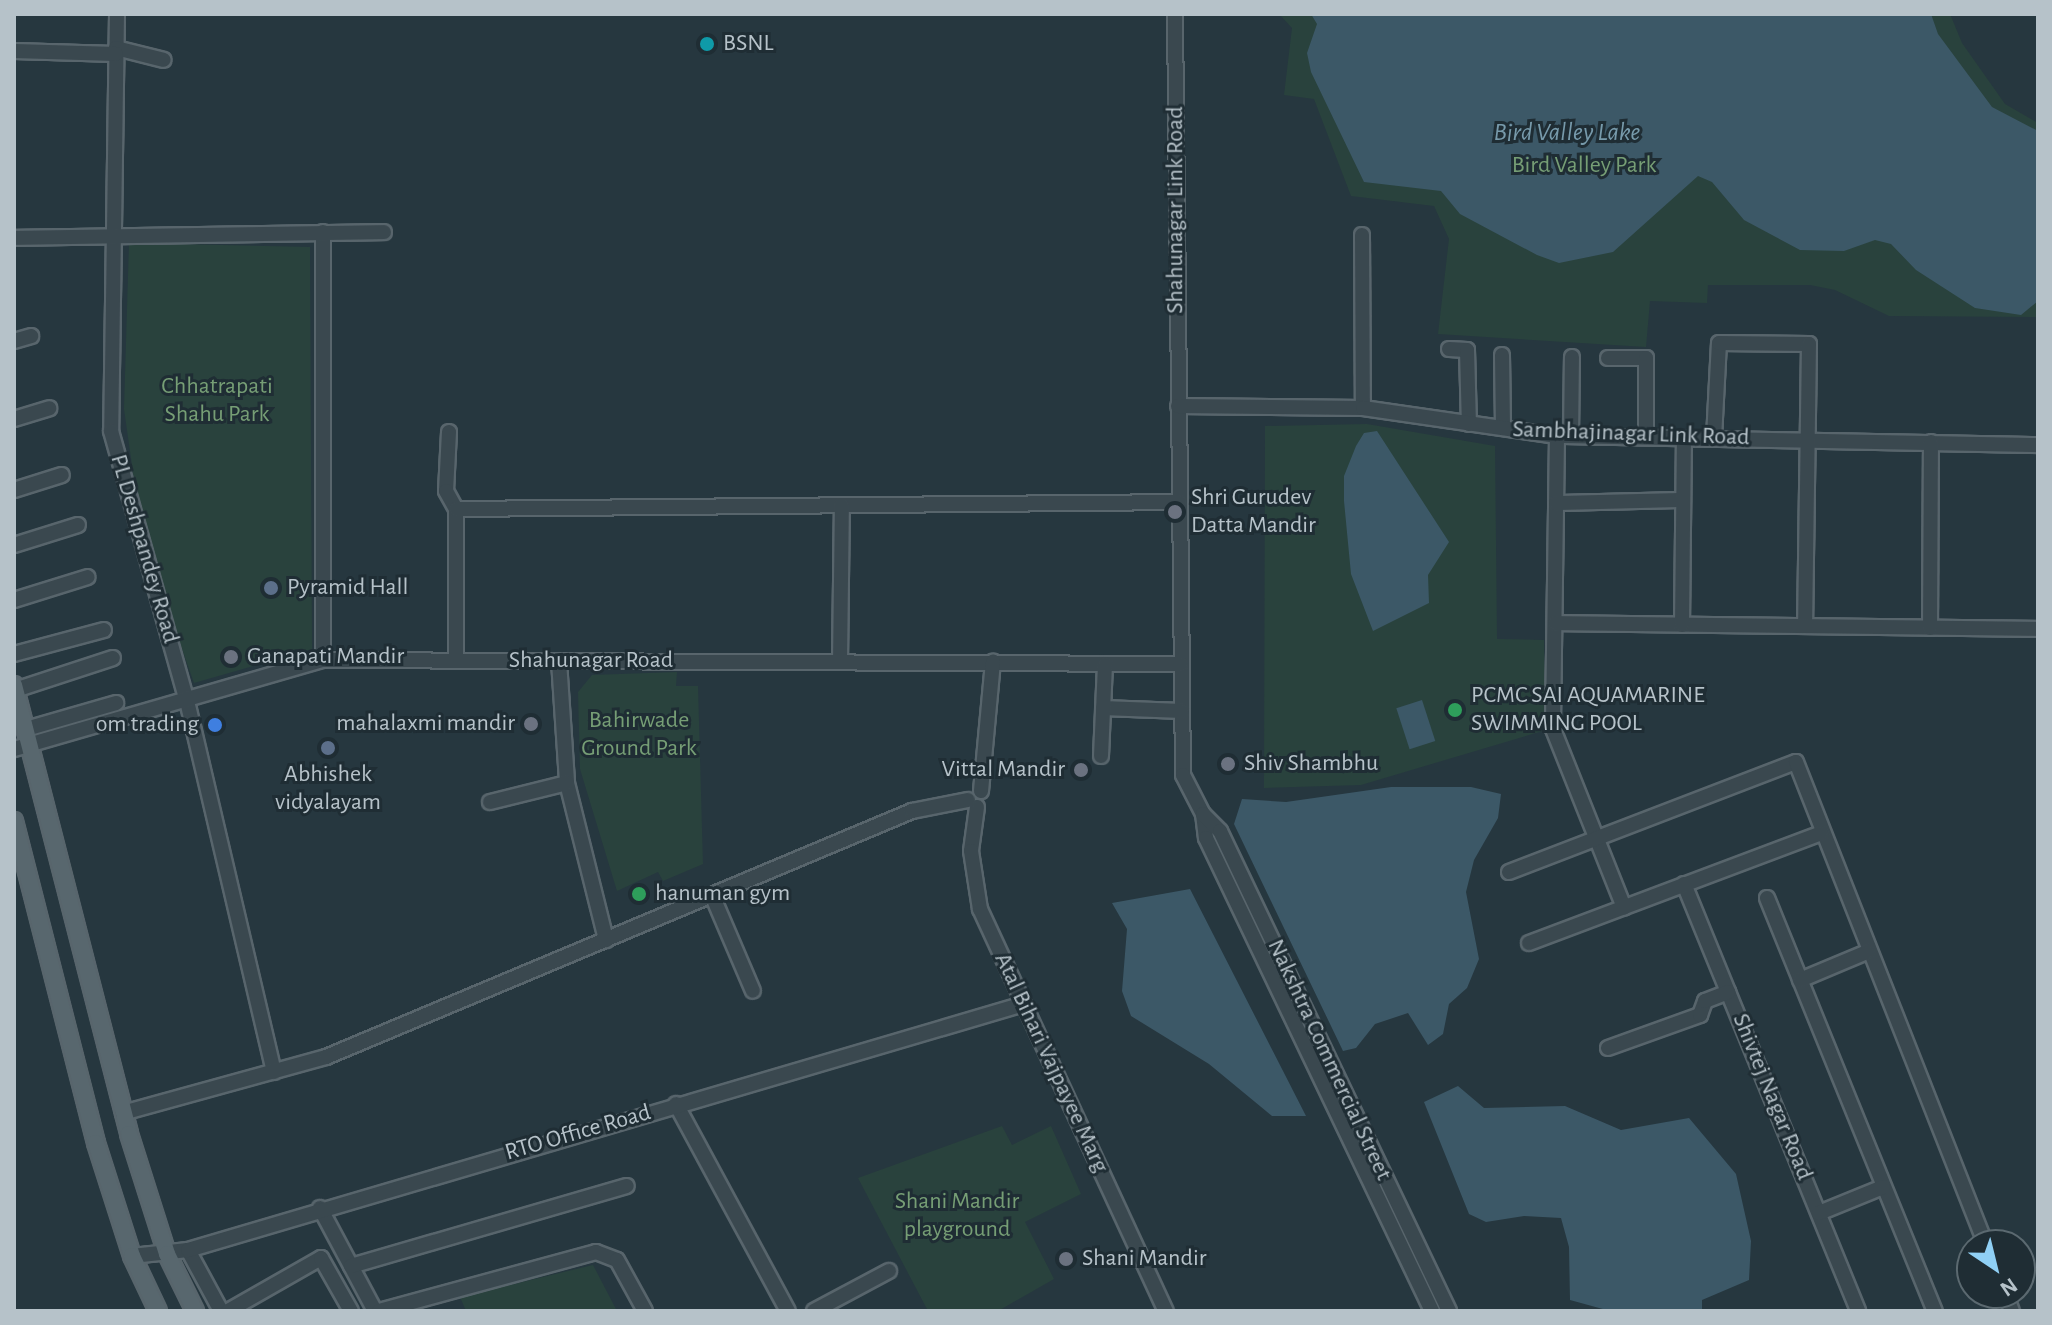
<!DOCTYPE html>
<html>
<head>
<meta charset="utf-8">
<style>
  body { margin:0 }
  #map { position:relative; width:2052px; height:1325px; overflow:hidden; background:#26373f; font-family:"Alegreya Sans",sans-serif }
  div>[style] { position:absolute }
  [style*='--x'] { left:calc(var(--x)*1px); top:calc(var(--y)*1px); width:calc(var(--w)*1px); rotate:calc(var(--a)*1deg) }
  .green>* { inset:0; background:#29423d }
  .water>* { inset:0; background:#3c5867; transform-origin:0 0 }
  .roads { filter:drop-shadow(2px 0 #58656c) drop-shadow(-2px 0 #58656c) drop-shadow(0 2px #58656c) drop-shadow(0 -2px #58656c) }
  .minor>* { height:14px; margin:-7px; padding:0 7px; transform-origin:7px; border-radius:7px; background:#3a484f }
  .major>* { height:16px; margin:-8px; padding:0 8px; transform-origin:8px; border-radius:8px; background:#58676e }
  .dots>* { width:22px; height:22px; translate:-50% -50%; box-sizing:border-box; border:4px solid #1f2d34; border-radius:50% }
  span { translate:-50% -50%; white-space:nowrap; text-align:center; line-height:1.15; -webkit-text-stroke:6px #1f2d34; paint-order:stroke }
  .poi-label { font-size:24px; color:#b6c2c9 }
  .left { translate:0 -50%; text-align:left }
  .right { translate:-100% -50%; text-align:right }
  .park-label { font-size:24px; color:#769e75 }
  .street-label { font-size:24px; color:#b6c2c9 }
  .water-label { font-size:26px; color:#779aab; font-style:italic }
  .frame { position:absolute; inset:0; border:16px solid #b6c2c9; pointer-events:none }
  .north { position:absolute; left:1956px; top:1229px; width:80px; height:80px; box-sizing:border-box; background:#1f2d34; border:2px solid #5b6970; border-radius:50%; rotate:145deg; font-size:22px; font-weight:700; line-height:32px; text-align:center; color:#b6c2c9 }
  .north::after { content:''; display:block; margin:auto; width:28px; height:36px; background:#90d0f5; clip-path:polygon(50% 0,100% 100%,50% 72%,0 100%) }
</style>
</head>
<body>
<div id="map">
  <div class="green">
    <i style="clip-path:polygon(1279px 14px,1950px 14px,1962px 43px,2005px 104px,2038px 123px,2038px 317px,1889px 316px,1835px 290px,1810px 285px,1708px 285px,1707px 303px,1650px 301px,1646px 347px,1438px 334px,1449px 239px,1434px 206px,1351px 196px,1314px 99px,1284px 95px,1292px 28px)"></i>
    <i style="clip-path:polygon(129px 243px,310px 247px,312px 649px,194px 683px,142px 536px,124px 409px)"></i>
    <i style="clip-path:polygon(1367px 424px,1495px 446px,1497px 639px,1544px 640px,1546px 730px,1361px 785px,1264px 788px,1265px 426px)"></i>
    <i style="clip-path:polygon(677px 672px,676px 686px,698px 686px,703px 864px,663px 881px,658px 872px,617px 891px,580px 769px,578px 692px,592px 675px)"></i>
    <i style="clip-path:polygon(1002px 1126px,1012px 1145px,1051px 1126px,1081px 1194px,1025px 1222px,1054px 1279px,998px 1311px,928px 1311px,858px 1178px)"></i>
    <i style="clip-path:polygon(593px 1265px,617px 1311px,466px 1311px,460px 1297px)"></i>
  </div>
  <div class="water">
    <i style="clip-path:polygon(1311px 14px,1931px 14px,1938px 34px,1992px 107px,2038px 131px,2038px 301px,2021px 315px,1975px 308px,1916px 270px,1891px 244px,1875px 240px,1844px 251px,1800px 250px,1744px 220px,1712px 182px,1698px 176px,1613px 252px,1559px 263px,1537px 255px,1460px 214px,1441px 191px,1364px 182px,1311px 72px,1307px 53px,1317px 24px)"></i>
    <i style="clip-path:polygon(1377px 431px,1449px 542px,1428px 575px,1429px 603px,1373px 631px,1351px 574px,1344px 501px,1344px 476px,1356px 446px,1364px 433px)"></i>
    <i style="left:1422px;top:700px;width:43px;height:27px;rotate:72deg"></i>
    <i style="clip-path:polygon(1391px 787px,1471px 787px,1501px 794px,1498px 818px,1474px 860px,1466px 892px,1479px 959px,1467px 988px,1449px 1004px,1443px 1034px,1428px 1045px,1408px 1013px,1375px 1024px,1356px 1048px,1343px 1051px,1234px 824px,1242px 799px,1286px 802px)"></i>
    <i style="clip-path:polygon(1190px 889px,1306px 1116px,1272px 1116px,1209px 1064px,1131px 1016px,1122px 991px,1127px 929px,1112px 903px)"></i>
    <i style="clip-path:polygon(1458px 1086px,1484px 1108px,1565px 1106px,1621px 1130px,1689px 1118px,1736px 1174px,1751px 1241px,1749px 1280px,1702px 1300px,1702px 1311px,1610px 1311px,1570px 1300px,1569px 1247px,1561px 1218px,1524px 1216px,1486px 1222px,1469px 1214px,1424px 1102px)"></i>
  </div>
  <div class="roads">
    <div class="minor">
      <i style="--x:117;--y:14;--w:417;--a:90.8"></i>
      <i style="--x:111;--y:431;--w:280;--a:74.3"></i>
      <i style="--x:187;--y:701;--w:381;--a:76.8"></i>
      <i style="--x:1175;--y:14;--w:761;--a:89.4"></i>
      <i style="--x:1183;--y:775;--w:44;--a:62.9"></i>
      <i style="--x:1203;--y:814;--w:24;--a:83"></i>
      <i style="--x:1206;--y:838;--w:524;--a:64.46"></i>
      <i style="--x:116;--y:48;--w:49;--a:14"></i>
      <i style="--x:14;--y:51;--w:102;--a:1.7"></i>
      <i style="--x:323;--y:232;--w:428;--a:90"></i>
      <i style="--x:1362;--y:235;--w:173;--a:89.7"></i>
      <i style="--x:14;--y:238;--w:370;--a:-0.9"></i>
      <i style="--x:14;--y:341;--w:18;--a:-16"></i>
      <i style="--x:1449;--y:349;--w:18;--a:3"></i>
      <i style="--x:1467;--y:350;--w:74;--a:88.5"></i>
      <i style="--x:1502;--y:355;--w:73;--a:89.2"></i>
      <i style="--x:1608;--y:358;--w:38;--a:0"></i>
      <i style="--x:1646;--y:358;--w:79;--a:90"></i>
      <i style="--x:1178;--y:406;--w:185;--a:0.6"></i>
      <i style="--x:1363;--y:408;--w:196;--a:8.2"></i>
      <i style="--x:1557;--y:436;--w:481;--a:1.1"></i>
      <i style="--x:14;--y:419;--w:37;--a:-17"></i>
      <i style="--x:449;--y:432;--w:59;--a:92.9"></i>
      <i style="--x:446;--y:491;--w:21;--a:61"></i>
      <i style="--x:456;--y:509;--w:152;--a:90"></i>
      <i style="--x:1557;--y:436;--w:293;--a:90.8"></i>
      <i style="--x:1553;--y:729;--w:192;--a:68.3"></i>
      <i style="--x:1571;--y:436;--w:79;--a:-89.3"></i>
      <i style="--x:1714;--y:438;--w:95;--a:-87"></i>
      <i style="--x:1719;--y:343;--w:90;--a:0.6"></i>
      <i style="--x:1809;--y:344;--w:282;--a:90.8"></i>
      <i style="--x:14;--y:490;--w:50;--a:-17.4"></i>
      <i style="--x:1556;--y:503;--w:127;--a:-1.4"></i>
      <i style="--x:456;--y:509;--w:724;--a:-0.55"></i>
      <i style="--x:14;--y:545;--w:67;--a:-17.4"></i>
      <i style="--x:14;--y:600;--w:77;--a:-17.3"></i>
      <i style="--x:1555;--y:623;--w:483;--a:0.7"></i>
      <i style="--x:1682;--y:625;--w:187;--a:-89.4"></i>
      <i style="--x:1930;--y:628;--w:186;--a:-89.7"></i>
      <i style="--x:14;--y:654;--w:93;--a:-14.9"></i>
      <i style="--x:559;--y:661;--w:122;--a:86.2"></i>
      <i style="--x:567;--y:783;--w:162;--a:76"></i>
      <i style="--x:840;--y:662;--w:157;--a:-89.3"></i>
      <i style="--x:15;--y:690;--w:103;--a:-18.1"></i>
      <i style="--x:1103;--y:708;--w:79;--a:2.2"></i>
      <i style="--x:26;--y:729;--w:94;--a:-16.1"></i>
      <i style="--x:14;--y:749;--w:322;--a:-16.1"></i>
      <i style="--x:323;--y:660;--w:858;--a:0.27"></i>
      <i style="--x:1101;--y:756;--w:92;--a:-87.5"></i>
      <i style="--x:981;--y:791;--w:130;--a:-84.7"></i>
      <i style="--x:490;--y:802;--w:79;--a:-13.9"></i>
      <i style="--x:977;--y:807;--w:44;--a:97.8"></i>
      <i style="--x:971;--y:851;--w:59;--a:81.2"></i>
      <i style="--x:980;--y:909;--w:443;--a:65.2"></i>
      <i style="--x:1203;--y:814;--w:24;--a:45"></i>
      <i style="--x:1220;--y:831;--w:532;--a:64.49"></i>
      <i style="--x:1509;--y:872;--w:307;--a:-21"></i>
      <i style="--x:1796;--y:762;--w:519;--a:68.53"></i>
      <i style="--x:1684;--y:884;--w:461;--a:67.8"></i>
      <i style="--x:712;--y:895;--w:104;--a:66.9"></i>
      <i style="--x:1767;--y:898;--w:446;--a:67.9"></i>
      <i style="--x:1529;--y:943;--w:312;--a:-20.6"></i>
      <i style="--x:1800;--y:980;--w:73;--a:-22.7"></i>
      <i style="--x:1608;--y:1048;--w:98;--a:-19.7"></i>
      <i style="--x:1700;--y:1015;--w:15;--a:-70"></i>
      <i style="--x:1705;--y:1001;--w:25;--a:-21"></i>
      <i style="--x:676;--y:1104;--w:235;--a:61.6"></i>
      <i style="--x:123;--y:1113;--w:211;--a:-15.4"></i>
      <i style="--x:326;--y:1057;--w:636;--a:-22.77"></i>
      <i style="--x:912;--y:811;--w:57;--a:-11.1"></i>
      <i style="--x:320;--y:1208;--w:117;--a:61.9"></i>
      <i style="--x:1819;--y:1213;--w:69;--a:-22.1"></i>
      <i style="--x:188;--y:1250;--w:69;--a:61.6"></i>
      <i style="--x:132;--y:1256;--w:56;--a:-6.1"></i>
      <i style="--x:188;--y:1250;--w:871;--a:-16.4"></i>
      <i style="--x:351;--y:1266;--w:287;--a:-16.2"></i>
      <i style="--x:2005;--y:1293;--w:19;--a:69"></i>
      <i style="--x:228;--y:1311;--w:107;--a:-29.7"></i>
      <i style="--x:321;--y:1258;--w:61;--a:60.5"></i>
      <i style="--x:379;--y:1311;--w:225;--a:-15.2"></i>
      <i style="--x:596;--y:1252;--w:22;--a:21"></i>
      <i style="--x:617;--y:1260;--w:58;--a:61.2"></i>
      <i style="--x:814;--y:1311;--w:85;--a:-28.1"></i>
    </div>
    <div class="major">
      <i style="--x:14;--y:685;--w:463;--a:75.6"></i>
      <i style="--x:129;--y:1134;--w:126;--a:72.4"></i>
      <i style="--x:167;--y:1254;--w:64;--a:63.8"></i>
      <i style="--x:14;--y:821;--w:332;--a:75.7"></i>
      <i style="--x:96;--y:1143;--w:119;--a:72.3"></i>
      <i style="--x:132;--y:1256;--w:61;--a:64.7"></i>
    </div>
  </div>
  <div class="dots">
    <i style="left:707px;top:44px;background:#0f9aa8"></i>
    <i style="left:1175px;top:512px;background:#6b7280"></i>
    <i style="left:271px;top:588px;background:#5c6f8a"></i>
    <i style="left:231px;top:657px;background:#6b7280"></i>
    <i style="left:1455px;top:710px;background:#2e9e5b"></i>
    <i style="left:531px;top:724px;background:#6b7280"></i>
    <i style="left:215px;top:725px;background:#3f7fe0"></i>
    <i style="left:328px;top:748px;background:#5c6f8a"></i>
    <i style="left:1228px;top:764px;background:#6b7280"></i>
    <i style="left:1081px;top:770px;background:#6b7280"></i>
    <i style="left:639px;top:894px;background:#2e9e5b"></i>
    <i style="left:1066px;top:1259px;background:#6b7280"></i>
  </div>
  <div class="poi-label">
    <span class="left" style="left:723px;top:44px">BSNL</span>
    <span class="left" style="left:1191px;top:512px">Shri Gurudev<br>Datta Mandir</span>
    <span class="left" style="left:287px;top:588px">Pyramid Hall</span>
    <span class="left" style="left:247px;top:657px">Ganapati Mandir</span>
    <span class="left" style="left:1471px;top:710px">PCMC SAI AQUAMARINE<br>SWIMMING POOL</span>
    <span class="right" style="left:515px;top:724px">mahalaxmi mandir</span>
    <span class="right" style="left:199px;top:725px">om trading</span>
    <span class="left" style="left:1244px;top:764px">Shiv Shambhu</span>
    <span class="right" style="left:1065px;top:770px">Vittal Mandir</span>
    <span style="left:328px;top:789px">Abhishek<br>vidyalayam</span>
    <span class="left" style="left:655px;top:894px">hanuman gym</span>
    <span class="left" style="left:1082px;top:1259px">Shani Mandir</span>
  </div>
  <div class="park-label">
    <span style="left:1584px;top:166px">Bird Valley Park</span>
    <span style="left:217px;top:401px">Chhatrapati<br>Shahu Park</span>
    <span style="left:639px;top:735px">Bahirwade<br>Ground Park</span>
    <span style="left:957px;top:1216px">Shani Mandir<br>playground</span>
  </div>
  <div class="street-label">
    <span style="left:1176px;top:210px;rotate:-90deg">Shahunagar Link Road</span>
    <span style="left:1631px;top:434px;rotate:2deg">Sambhajinagar Link Road</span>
    <span style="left:144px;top:549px;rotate:74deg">PL Deshpandey Road</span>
    <span style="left:591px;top:661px">Shahunagar Road</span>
    <span style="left:1329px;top:1060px;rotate:65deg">Nakshtra Commercial Street</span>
    <span style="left:1051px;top:1063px;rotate:65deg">Atal Bihari Vajpayee Marg</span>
    <span style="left:1772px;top:1097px;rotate:68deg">Shivtej Nagar Road</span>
    <span style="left:578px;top:1133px;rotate:-16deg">RTO Office Road</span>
  </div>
  <div class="water-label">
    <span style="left:1567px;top:133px">Bird Valley Lake</span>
  </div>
  <div class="frame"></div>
  <div class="north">N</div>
</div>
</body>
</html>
